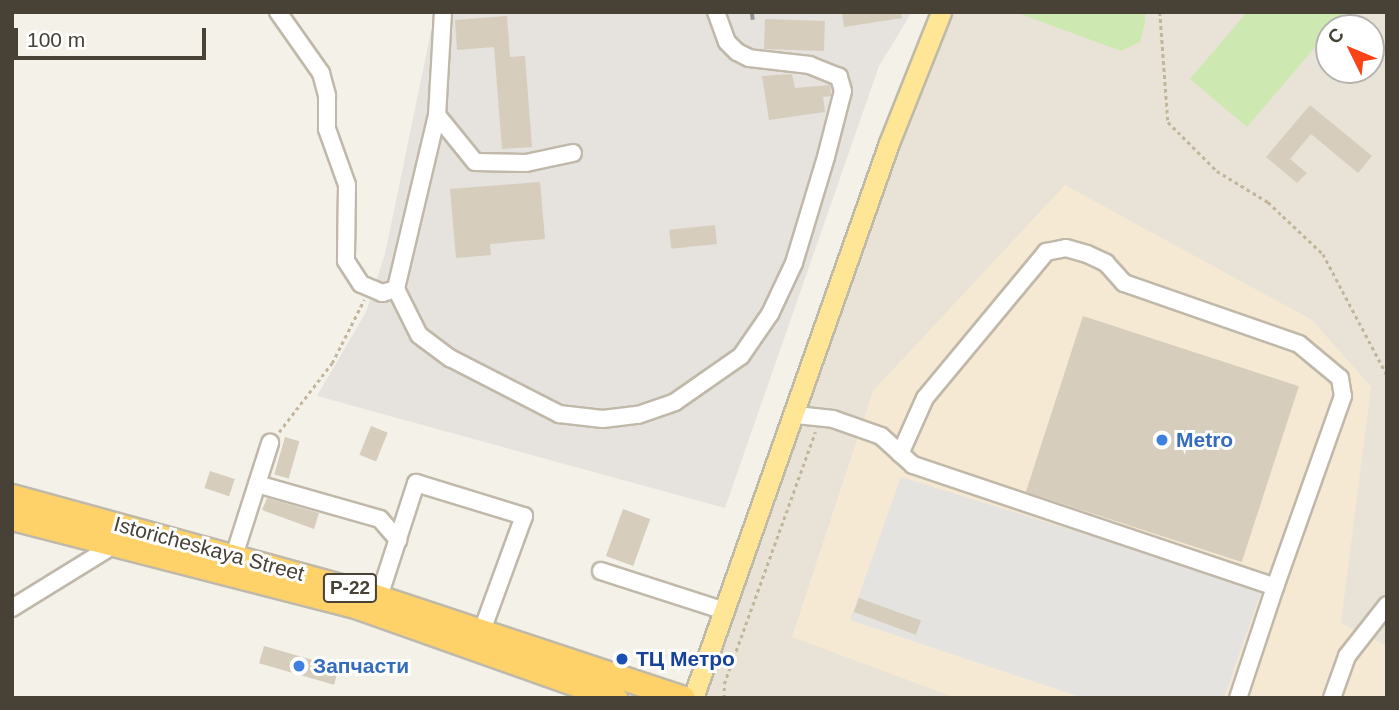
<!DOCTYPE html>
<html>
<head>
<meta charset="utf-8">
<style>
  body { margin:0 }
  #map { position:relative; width:1399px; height:710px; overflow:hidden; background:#f4f1e8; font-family:Helvetica,sans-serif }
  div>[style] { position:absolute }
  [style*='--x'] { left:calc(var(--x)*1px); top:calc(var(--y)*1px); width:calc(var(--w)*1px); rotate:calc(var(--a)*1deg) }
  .residential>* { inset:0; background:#e8e3d6 }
  .commercial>* { inset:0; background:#f6e9d3 }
  .industrial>* { inset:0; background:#e6e2dd }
  .green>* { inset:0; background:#cde8b1 }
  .parking>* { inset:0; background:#e5e3e0 }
  .building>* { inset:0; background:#d6cdbd; transform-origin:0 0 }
  .path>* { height:2.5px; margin-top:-1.25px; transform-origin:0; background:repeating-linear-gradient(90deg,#c2b59b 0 3.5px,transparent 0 7px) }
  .roads { filter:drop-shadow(2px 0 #c0b9aa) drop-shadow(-2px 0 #c0b9aa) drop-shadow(0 2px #c0b9aa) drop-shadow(0 -2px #c0b9aa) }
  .minor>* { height:16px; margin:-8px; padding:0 8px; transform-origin:8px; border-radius:8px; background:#fff }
  .major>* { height:19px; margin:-9.5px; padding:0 9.5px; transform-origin:9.5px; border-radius:9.5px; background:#ffe596 }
  .highway>* { height:23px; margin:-11.5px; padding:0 11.5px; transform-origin:11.5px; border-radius:11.5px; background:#fed269 }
  .rail>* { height:3.5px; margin-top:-1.75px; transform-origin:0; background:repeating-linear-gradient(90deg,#979797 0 9px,transparent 0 18px) }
  .dots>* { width:19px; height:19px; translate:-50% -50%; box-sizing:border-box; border:4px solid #fff; border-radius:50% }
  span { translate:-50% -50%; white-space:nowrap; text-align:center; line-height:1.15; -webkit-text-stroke:6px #fff; paint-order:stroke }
  .shield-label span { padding:2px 5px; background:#fff; border:2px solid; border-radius:5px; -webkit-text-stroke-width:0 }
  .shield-label { font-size:19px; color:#474136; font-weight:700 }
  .shop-label { font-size:21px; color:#366cbe; font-weight:700 }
  .left { translate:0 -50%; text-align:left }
  .street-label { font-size:21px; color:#474136 }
  .transit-label { font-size:21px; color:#164399; font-weight:700 }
  .frame { position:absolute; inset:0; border:14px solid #474136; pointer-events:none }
  .north { position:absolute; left:1315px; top:14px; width:70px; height:70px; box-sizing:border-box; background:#fff; border:2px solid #b5b3af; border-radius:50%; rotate:313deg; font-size:19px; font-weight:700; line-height:28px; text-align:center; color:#474136 }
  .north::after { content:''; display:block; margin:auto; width:24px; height:32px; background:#fb4318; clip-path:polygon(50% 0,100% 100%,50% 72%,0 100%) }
  .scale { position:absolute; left:14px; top:28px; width:192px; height:32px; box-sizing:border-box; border:4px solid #474136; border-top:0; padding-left:9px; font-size:21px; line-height:24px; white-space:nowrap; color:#474136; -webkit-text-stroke:5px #fff; paint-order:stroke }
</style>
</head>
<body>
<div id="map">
  <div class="residential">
    <i style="clip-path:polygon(evenodd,942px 12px,1387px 12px,1387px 698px,693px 698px,942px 12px,1329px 28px,1371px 28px,1371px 70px,1329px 70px,1329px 28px)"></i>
  </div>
  <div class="commercial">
    <i style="clip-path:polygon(1065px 185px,1312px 320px,1371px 387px,1341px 623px,1387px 646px,1387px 698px,956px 698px,792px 637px,873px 391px)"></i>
  </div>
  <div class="industrial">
    <i style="clip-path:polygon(435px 12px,912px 12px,879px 66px,725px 508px,317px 396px,366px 312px,385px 254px)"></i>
  </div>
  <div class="green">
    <i style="clip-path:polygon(1015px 12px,1145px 12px,1145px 22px,1140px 42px,1121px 51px)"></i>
    <i style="clip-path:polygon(1247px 12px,1345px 12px,1247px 127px,1190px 79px)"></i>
  </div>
  <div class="parking">
    <i style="clip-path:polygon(901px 477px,1262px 589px,1224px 698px,1083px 698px,850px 620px)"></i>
  </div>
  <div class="building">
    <i style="clip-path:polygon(842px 12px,901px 12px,902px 18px,844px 27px)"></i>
    <i style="clip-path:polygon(507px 16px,510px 57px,525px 56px,532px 147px,502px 149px,494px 47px,457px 50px,455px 20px)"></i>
    <i style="left:765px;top:19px;width:60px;height:30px;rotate:2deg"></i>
    <i style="clip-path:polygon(792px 74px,795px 88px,830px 85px,831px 96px,823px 97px,825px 112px,769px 120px,762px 76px)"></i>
    <i style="clip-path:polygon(1310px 105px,1372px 156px,1358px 173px,1311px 134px,1290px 159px,1307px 173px,1297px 183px,1266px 157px)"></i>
    <i style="clip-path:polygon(540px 182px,545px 239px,490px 244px,491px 255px,456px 258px,450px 189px)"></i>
    <i style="left:715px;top:225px;width:19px;height:46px;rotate:84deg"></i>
    <i style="left:1083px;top:316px;width:227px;height:185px;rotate:18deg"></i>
    <i style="left:371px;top:426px;width:18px;height:31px;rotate:22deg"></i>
    <i style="left:285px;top:437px;width:15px;height:39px;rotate:16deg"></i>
    <i style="left:210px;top:471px;width:26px;height:18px;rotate:18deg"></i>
    <i style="clip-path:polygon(267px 498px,319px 513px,314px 529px,262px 510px)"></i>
    <i style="left:623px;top:509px;width:29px;height:50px;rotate:20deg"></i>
    <i style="left:859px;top:598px;width:66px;height:15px;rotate:20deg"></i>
    <i style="left:264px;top:646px;width:78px;height:18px;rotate:16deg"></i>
  </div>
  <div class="path">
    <i style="--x:1160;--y:12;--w:110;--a:85.8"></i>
    <i style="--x:1168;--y:122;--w:69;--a:45"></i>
    <i style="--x:1217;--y:171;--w:60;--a:31.3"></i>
    <i style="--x:1268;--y:202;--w:76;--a:43.4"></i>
    <i style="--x:1323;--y:254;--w:137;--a:62.1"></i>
    <i style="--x:279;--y:432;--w:87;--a:-52.5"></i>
    <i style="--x:332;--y:363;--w:71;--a:-63.1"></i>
    <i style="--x:724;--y:698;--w:14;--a:-90"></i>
    <i style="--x:724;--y:684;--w:268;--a:-70.1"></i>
  </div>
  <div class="roads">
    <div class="minor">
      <i style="--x:278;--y:12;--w:75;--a:54.8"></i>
      <i style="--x:321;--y:73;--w:24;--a:75"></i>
      <i style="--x:327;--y:96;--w:33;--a:90"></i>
      <i style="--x:327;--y:129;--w:59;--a:70.3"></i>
      <i style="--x:347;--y:185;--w:76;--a:90.8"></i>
      <i style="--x:346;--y:261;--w:27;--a:57"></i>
      <i style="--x:361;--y:284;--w:23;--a:23"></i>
      <i style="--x:382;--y:293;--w:15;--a:-16"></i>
      <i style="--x:443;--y:12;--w:103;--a:93.3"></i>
      <i style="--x:437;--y:115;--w:179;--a:103.3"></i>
      <i style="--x:396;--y:289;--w:51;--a:63.4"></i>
      <i style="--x:419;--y:335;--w:39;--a:37"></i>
      <i style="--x:450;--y:358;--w:123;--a:27.2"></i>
      <i style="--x:559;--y:414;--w:44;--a:6.5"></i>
      <i style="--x:603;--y:419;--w:35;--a:-7"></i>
      <i style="--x:638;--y:415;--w:39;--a:-19"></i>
      <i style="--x:675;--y:402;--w:80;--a:-34.9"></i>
      <i style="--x:741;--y:356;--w:51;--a:-55.4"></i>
      <i style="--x:770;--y:314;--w:56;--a:-64.8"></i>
      <i style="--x:794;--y:263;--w:111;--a:-73.2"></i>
      <i style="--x:826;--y:157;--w:68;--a:-75.6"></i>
      <i style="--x:843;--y:91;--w:15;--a:-106"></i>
      <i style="--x:839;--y:77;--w:31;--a:-158"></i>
      <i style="--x:810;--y:65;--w:61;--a:-173.5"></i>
      <i style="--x:749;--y:58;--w:13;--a:-153"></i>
      <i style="--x:737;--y:52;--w:14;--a:-135"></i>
      <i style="--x:727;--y:42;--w:32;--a:-110"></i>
      <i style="--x:437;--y:115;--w:60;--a:51"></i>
      <i style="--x:475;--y:162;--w:51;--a:1.1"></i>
      <i style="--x:526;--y:163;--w:48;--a:-12"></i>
      <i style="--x:796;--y:415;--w:37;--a:6"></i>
      <i style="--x:833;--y:419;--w:51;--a:19.5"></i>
      <i style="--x:881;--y:436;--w:43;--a:42.2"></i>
      <i style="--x:913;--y:465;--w:382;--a:18.6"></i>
      <i style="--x:1275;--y:587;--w:117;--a:108.4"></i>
      <i style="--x:900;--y:454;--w:61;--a:-65.9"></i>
      <i style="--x:925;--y:398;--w:190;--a:-50.3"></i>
      <i style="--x:1046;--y:252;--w:20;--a:-11"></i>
      <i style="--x:1066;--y:248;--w:22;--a:16"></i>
      <i style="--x:1087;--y:254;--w:21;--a:25"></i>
      <i style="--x:1106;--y:263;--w:27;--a:48"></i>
      <i style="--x:1124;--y:283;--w:185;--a:19.2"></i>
      <i style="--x:1299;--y:344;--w:53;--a:39.7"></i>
      <i style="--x:1340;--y:378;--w:18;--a:81"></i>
      <i style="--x:1343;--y:396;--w:203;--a:109.6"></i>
      <i style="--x:257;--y:484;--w:128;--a:15.9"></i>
      <i style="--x:380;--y:519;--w:28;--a:49"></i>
      <i style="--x:234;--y:556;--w:119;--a:-72.3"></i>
      <i style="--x:601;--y:571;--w:130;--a:17.9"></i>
      <i style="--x:379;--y:597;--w:120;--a:-72"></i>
      <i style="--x:416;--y:483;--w:113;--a:17"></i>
      <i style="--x:524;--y:516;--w:122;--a:110.1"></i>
      <i style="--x:12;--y:608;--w:120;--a:-31.7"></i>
      <i style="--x:1332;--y:698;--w:45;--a:-70.3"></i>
      <i style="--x:1347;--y:656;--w:65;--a:-51.9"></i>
    </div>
    <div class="major">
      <i style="--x:693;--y:698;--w:589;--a:-70.55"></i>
      <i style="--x:889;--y:143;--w:141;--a:-68.3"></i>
    </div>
    <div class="highway">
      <i style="--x:12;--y:496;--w:361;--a:15.3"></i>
      <i style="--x:360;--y:591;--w:340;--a:18.3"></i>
      <i style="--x:12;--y:518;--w:357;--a:14.4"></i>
      <i style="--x:358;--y:607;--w:273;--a:19.5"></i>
    </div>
  </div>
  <div class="rail">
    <i style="--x:752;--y:12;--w:8;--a:83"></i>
  </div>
  <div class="dots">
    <i style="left:1162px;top:440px;background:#3f7fe0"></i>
    <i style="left:622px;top:659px;background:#1a4fb4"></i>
    <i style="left:299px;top:666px;background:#3f7fe0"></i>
  </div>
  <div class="shield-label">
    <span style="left:350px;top:588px">Р-22</span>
  </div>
  <div class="shop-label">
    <span class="left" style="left:1176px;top:440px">Metro</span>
    <span class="left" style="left:313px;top:666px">Запчасти</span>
  </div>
  <div class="street-label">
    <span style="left:209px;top:549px;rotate:15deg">Istoricheskaya Street</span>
  </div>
  <div class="transit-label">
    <span class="left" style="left:636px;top:659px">ТЦ Метро</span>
  </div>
  <div class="frame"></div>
  <div class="north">С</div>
  <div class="scale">100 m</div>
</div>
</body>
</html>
